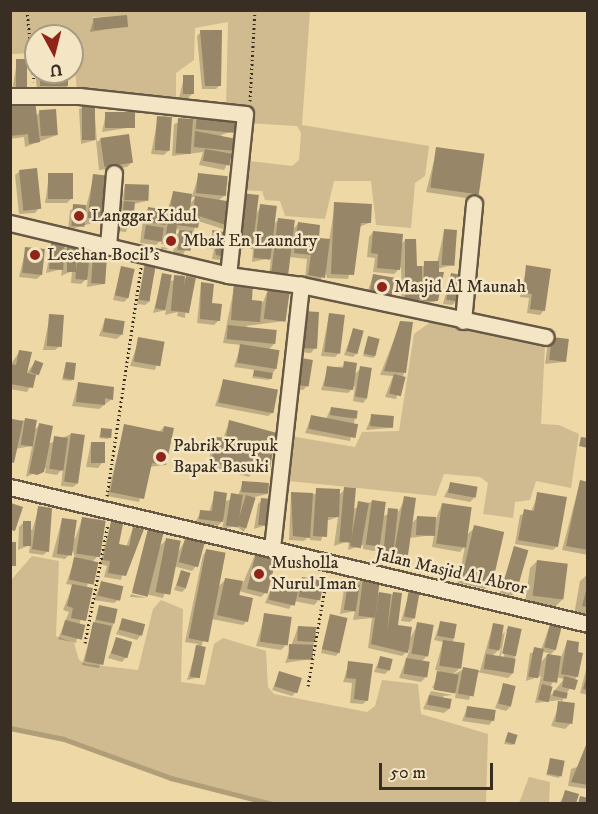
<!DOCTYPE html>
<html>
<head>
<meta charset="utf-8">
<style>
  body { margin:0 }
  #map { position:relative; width:598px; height:814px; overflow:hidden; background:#eed8a5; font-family:"IM FELL DW Pica",serif }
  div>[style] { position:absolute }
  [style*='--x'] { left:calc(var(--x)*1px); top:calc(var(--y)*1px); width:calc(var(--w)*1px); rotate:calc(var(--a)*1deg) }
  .green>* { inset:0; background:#cfbb8f }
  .shadow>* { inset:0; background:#0003 }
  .stream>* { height:4.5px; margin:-2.25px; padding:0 2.25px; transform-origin:2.25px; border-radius:2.25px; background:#b09e79 }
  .building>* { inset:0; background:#978667; transform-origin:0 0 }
  .path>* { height:3px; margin-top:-1.5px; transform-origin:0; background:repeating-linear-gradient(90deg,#392e23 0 1.5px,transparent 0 4.5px) }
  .roads { filter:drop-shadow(2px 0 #665844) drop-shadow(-2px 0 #665844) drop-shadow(0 2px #665844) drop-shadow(0 -2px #665844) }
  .minor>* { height:15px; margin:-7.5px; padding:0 7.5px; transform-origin:7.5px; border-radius:7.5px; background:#f4e6c4 }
  .dots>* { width:16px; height:16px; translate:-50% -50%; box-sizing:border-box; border:3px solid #f4e6c4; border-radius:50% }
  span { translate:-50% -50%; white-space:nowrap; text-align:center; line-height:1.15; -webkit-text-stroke:5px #f4e6c4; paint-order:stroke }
  .poi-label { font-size:18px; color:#392e23 }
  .left { translate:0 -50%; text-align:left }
  .street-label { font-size:18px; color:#392e23 }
  .frame { position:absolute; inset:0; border:12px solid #392e23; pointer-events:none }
  .north { position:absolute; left:24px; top:24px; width:60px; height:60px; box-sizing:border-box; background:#f4e6c4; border:2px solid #a99c84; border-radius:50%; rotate:173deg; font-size:16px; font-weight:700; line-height:24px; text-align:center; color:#392e23 }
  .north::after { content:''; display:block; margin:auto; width:21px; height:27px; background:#8f2418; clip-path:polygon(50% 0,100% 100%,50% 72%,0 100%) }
  .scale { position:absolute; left:379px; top:763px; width:114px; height:27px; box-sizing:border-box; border:3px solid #392e23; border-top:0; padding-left:8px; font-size:18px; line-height:21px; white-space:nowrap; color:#392e23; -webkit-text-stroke:4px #f4e6c4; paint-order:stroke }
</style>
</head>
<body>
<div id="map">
  <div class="green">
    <i style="clip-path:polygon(evenodd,10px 11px,310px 11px,302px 125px,429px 146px,425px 176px,415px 183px,411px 228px,376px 225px,371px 181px,334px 181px,325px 219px,285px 216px,280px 201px,265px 200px,262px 191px,237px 190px,241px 160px,292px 166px,299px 160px,301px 133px,297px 126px,246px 123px,226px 109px,228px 22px,195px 28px,194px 60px,176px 73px,176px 100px,77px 92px,72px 36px,36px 36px,36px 53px,11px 54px,10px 11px,127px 16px,127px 27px,94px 28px,93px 17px,127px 16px)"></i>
    <i style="clip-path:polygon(432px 321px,545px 344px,541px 424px,559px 425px,579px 434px,571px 488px,536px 481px,530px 500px,515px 502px,513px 518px,483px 514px,488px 483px,480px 477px,444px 474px,436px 496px,279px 480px,284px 435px,355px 447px,362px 432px,399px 431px,414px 334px)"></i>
    <i style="clip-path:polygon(32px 556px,59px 561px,56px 636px,74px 643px,79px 660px,86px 664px,138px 670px,153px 609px,161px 600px,183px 609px,181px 682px,205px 685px,214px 644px,223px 638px,266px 651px,268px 687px,274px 694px,367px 712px,375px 706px,382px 680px,418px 684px,421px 714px,488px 734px,486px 803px,272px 803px,171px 778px,64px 739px,11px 728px,11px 580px)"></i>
    <i style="clip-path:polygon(529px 777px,550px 782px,549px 803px,519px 803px)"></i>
  </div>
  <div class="shadow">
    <i style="clip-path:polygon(88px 10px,120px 10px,88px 12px)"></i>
    <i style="clip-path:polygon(94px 18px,126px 26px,90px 32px)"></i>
    <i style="clip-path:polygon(201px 32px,220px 85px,216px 89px,202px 89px,197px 36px)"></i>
    <i style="clip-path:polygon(17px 61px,25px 88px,21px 92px,12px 92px)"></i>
    <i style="clip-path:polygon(35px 69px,66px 72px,67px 87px,37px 90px)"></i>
    <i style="clip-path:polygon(184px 77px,192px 94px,188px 98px,179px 98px)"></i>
    <i style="clip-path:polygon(94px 104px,97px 142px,101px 139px,131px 163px,127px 167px,99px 170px,96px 140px,81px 144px,79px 109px)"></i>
    <i style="clip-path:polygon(10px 105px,35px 117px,40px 112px,57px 135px,25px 147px,24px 137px,10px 139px)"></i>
    <i style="clip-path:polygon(106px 113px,133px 127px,102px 132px)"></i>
    <i style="clip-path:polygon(158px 117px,169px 150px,164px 155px,151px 154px)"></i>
    <i style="clip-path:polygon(197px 117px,234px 131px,221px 135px,235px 150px,224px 170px,199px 165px,203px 152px,172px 156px,174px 124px)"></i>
    <i style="clip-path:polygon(437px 149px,477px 194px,472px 199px,426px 192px)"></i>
    <i style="clip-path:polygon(20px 171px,39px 208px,35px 213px,19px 214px,15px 175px)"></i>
    <i style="clip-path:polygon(evenodd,199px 174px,224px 196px,218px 201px,228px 225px,223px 229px,198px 221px,183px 255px,173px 254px,174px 245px,161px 244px,162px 239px,156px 245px,140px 243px,144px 213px,167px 211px,173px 193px,192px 196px,199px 174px,190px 197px,196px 197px,189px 205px,190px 197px,199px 174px,175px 229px,181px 230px,174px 237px,175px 229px)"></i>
    <i style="clip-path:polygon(49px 175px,71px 199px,67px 203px,45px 203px)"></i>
    <i style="clip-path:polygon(94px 176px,103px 220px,68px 230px,70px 210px,86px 207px)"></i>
    <i style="clip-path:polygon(125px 185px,146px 201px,134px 204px,126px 232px,117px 231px)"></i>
    <i style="clip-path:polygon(335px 204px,369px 223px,359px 227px,348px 279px,327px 278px,325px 270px,320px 281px,305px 279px,307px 259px,290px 257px,284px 277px,269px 276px,271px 258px,252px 262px,253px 247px,233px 251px,261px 206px,274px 224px,279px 219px,292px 230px,298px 224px,317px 239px,329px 241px)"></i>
    <i style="clip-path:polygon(444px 231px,452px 265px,437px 269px,437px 301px,419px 305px,419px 296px,402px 305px,401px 267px,394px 274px,373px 272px,375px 258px,367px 257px,369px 237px,373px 232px,401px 245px,405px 240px,415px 268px,437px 263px)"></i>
    <i style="clip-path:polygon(213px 232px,225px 256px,221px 260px,212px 259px,214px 249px,206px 248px)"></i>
    <i style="clip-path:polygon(52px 243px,63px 250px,68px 245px,73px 255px,78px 250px,87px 264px,94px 258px,104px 284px,87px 287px,88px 277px,81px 284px,71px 283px,72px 271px,61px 276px,62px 269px,46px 273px)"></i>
    <i style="clip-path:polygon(161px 247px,171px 248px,161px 250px)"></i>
    <i style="clip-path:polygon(26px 248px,41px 275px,37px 279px,19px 277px)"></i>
    <i style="clip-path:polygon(146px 265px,150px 301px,145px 305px,137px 304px)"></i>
    <i style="clip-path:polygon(527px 267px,544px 310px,540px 315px,527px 313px,529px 298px,520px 297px)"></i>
    <i style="clip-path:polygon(122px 268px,128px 298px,124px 302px,113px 300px)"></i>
    <i style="clip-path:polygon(163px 275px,170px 281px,187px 278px,185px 318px,177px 316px,178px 312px,165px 315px,166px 310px,153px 313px)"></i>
    <i style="clip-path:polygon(451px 275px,457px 301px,452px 305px,443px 304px)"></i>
    <i style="clip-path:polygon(373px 276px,386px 303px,365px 299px)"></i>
    <i style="clip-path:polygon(235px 283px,251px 302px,263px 302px,268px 290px,284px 321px,246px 326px,274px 344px,268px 350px,276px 368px,269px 380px,252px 378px,255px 370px,234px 367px,241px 345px,223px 343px)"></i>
    <i style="clip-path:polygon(201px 284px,219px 320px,214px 325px,197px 323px)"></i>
    <i style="clip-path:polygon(50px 315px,60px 346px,55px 350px,43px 350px)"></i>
    <i style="clip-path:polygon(329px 315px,339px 353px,335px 357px,321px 356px)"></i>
    <i style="clip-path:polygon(298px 316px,315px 348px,311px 353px,296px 352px)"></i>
    <i style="clip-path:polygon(105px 319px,121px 335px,117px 339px,99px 336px)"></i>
    <i style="clip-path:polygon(401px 322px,404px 373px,396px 399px,385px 397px,393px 376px,380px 375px)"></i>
    <i style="clip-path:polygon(353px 330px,357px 353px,353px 357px,344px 355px)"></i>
    <i style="clip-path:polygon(368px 338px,375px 356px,373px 358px,363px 356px)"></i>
    <i style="clip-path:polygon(139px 339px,163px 343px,155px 370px,130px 366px)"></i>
    <i style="clip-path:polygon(567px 340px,564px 362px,545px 364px,548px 342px)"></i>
    <i style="clip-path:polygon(20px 351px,25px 375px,35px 362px,37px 374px,27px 392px,10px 389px,10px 365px)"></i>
    <i style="clip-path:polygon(302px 360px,307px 386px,303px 390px,293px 389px)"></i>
    <i style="clip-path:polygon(66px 363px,72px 379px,71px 381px,62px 380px)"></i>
    <i style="clip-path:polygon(355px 365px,354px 375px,361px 368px,367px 398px,363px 403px,353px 401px,355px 386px,348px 393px,321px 390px,328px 368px)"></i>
    <i style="clip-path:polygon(223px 381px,273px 412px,268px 416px,215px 406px)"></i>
    <i style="clip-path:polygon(78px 384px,112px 399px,99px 409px,72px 406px)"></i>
    <i style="clip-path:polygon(331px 408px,355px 419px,350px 441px,305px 433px,311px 417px,326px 419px)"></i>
    <i style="clip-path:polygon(372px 415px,390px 428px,366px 430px)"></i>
    <i style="clip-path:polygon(26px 420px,34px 430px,40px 425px,48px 444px,71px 434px,78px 483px,73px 487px,61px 486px,63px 468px,57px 475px,45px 473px,46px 468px,26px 477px,32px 446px,15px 449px,10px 464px,10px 422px)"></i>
    <i style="clip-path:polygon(229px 422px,274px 441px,262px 448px,246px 445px,269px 467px,264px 471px,254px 470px,249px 477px,208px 466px,212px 443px,223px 439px)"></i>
    <i style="clip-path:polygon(125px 425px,159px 432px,164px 427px,165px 465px,149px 467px,139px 502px,107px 496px)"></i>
    <i style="clip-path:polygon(102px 429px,109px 437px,108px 439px,99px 438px)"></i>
    <i style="clip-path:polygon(91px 443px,102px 463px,98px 468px,86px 467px)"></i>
    <i style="clip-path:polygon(243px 482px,267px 494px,255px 497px,244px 532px,236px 526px,222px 529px,224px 519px,218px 526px,195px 523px,201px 511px,209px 512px,215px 493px,224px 502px,238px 496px)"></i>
    <i style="clip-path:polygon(580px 482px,588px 483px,588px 555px,562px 550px)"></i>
    <i style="clip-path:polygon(451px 483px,474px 498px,470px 502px,444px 497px)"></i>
    <i style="clip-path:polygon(345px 489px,351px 510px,373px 501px,383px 516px,399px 511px,405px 498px,411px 524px,418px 517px,436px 519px,442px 504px,466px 536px,475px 527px,503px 533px,492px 582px,485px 589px,458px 583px,465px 546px,460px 552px,432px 547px,434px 535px,409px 538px,403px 559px,391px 557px,392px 551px,379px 556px,381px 544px,374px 551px,363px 549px,363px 545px,348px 550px,349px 541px,334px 546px,338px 517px,326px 521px,321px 541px,310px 540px,310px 535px,304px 541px,289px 540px,291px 493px,339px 495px)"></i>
    <i style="clip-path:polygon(538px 494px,557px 546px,553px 550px,515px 544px,520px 515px,531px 512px)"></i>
    <i style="clip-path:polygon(262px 500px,266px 525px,254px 529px,258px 504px)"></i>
    <i style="clip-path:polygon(39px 508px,48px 551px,43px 555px,29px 553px,30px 545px,18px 550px,19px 527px,23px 523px,32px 530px)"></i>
    <i style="clip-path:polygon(112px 518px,117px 546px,126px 547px,133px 528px,121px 580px,104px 577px,107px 566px,100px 564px)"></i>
    <i style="clip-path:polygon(62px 519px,75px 539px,82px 519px,98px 556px,92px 562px,76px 643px,58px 639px,69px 612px,63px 610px,73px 585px,66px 584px,75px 558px,73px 551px,65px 559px,52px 557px)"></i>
    <i style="clip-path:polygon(149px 527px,159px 547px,167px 539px,175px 558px,187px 537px,196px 566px,192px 571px,173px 566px,163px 598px,132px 591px)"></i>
    <i style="clip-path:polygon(514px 548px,515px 592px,511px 596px,500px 593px)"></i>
    <i style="clip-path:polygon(257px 550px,265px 593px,261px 597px,239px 591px,247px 621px,243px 625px,211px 619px,201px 647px,200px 677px,187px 680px,198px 644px,185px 642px,203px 555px,207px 551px,218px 587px,226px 579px,243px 583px)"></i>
    <i style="clip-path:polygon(537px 561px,562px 600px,555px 607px,525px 603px,530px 568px)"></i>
    <i style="clip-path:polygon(182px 572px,186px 588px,182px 592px,174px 590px)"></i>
    <i style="clip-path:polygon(588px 574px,588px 617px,574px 615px,580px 581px)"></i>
    <i style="clip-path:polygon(303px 578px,318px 601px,314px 605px,294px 601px,289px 609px,265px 603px,272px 586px,297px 591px)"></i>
    <i style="clip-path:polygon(364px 579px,376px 593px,400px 595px,396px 626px,408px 642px,418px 624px,427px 656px,421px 662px,425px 678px,421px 682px,399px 678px,410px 649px,402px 656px,368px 648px,372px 618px,353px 620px,355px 611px,340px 614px,344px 589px)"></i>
    <i style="clip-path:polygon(101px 583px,119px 599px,114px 603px,94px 600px)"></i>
    <i style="clip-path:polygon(410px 591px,414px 618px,410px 622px,401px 621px)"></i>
    <i style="clip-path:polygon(131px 594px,147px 598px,130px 597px)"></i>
    <i style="clip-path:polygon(99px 607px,114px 622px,99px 668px,82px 665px)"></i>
    <i style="clip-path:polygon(265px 614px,285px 646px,281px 650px,256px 646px)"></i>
    <i style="clip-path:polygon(331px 616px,340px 651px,336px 656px,321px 653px)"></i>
    <i style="clip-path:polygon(123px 620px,141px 635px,137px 640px,116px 634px)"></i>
    <i style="clip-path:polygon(evenodd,551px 622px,556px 649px,549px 656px,561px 657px,567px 642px,577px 676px,561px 703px,570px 724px,565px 729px,551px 726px,561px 700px,535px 703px,541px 676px,526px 681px,530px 653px,541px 650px,551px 622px,542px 652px,549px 653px,541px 662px,542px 652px,551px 622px,556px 677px,564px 679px,550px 696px,550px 687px,556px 677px)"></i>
    <i style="clip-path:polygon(evenodd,440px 623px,453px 639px,459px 669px,452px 675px,464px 669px,480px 671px,493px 624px,501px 636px,508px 628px,515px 655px,512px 674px,508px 678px,477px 672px,469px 700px,455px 698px,456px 692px,432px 688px,440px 671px,435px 670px,443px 642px,434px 640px,440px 623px,505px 631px,508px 631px,503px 661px,500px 661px,505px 631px,440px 623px,501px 648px,499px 657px,492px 656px,501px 648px)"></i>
    <i style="clip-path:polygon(298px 627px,314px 642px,311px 659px,285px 663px)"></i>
    <i style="clip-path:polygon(117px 639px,126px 657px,122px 662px,108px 658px)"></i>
    <i style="clip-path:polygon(380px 658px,389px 670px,385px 674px,374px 672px)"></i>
    <i style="clip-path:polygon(588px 662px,588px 695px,580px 693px)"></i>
    <i style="clip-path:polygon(349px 663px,367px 700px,363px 704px,350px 703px,352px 683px,343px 682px)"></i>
    <i style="clip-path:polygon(280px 673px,296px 692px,292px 696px,272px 690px)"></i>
    <i style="clip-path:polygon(504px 685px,511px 706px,506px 711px,495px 708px)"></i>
    <i style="clip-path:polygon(431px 691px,453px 695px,443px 696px,449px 709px,444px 713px,423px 709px)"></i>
    <i style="clip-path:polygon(467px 708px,493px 720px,489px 725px,462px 721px)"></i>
    <i style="clip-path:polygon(508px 734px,514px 744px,512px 745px,504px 744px)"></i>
    <i style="clip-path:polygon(588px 741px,588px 789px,568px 786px,571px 769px,580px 766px)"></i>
    <i style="clip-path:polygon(551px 759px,560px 776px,559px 778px,546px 775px)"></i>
    <i style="clip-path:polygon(566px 791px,575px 804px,559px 804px)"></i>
  </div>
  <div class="stream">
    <i style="--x:10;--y:728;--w:55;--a:11.5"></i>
    <i style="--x:64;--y:739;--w:114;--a:20"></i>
    <i style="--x:171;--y:778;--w:104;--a:14.4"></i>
  </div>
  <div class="building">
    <i style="left:127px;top:15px;width:12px;height:34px;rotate:85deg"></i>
    <i style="clip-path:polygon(200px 30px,222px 30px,221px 86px,205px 86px)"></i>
    <i style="left:16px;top:59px;width:11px;height:29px"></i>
    <i style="left:40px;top:72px;width:28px;height:14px"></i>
    <i style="left:183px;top:75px;width:11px;height:19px"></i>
    <i style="clip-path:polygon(35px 100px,40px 142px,29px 144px,28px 134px,10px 136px,10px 103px)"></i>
    <i style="left:82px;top:103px;width:13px;height:37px"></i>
    <i style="left:56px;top:109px;width:26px;height:17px;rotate:86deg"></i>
    <i style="left:105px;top:112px;width:30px;height:16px"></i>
    <i style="left:197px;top:115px;width:40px;height:14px;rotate:6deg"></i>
    <i style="left:157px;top:116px;width:15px;height:34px;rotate:4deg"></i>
    <i style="left:178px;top:118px;width:15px;height:35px;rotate:4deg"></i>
    <i style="clip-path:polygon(195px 131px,237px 139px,236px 151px,194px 147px)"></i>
    <i style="left:129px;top:134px;width:29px;height:29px;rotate:82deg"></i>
    <i style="left:436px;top:147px;width:49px;height:41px;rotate:8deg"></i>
    <i style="left:205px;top:149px;width:27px;height:12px;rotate:10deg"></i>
    <i style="left:37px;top:168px;width:41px;height:18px;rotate:84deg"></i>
    <i style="left:48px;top:173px;width:25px;height:26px"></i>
    <i style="left:198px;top:173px;width:30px;height:20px;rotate:6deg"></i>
    <i style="left:93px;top:174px;width:17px;height:44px;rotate:7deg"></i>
    <i style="left:125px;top:184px;width:24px;height:16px;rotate:2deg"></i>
    <i style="clip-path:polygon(173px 191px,192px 194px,189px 215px,200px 217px,198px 228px,177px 225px,174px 247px,164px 246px)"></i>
    <i style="left:242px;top:193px;width:17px;height:54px;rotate:7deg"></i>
    <i style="clip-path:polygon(195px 196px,233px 202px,229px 226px,193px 214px)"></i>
    <i style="left:124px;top:201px;width:11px;height:26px;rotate:5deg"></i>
    <i style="clip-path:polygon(334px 202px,372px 204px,371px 223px,361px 223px,354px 275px,331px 274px)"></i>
    <i style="left:73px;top:204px;width:13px;height:22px;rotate:4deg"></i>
    <i style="left:260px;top:204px;width:17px;height:54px;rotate:7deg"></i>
    <i style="left:148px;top:207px;width:20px;height:15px;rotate:9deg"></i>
    <i style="left:278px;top:218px;width:17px;height:54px;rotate:7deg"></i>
    <i style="clip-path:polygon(298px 222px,320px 225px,319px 238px,330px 239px,325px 278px,308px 275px,311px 255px,294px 253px)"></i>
    <i style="left:146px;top:225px;width:18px;height:14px;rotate:9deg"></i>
    <i style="left:444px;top:229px;width:13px;height:36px;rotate:4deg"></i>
    <i style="left:179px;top:230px;width:13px;height:20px;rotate:4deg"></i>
    <i style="clip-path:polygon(212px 230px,230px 233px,227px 257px,216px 255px)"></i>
    <i style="clip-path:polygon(373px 231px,403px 234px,400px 270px,377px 268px,378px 254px,371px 253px)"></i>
    <i style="clip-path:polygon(405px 239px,416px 239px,417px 266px,422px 266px,422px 296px,417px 302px,405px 302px)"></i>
    <i style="left:51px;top:242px;width:14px;height:27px;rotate:4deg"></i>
    <i style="left:67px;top:244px;width:9px;height:28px"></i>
    <i style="left:25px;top:247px;width:20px;height:26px;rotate:6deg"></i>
    <i style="left:78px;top:249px;width:12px;height:30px;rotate:5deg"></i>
    <i style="left:93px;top:256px;width:14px;height:27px;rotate:4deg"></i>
    <i style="clip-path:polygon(424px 261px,439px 261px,439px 272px,444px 272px,438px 301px,423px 301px)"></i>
    <i style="left:145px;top:263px;width:11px;height:37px;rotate:10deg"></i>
    <i style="clip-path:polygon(526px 265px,551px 269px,545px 311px,530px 309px,532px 294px,523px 293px)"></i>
    <i style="left:121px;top:266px;width:14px;height:30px;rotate:12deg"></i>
    <i style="left:162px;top:273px;width:10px;height:36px;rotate:11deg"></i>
    <i style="left:451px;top:273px;width:11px;height:27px;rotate:10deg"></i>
    <i style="left:373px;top:274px;width:22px;height:21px;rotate:10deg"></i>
    <i style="left:174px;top:275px;width:11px;height:36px;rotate:5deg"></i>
    <i style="left:186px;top:276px;width:10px;height:36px;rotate:11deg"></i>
    <i style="clip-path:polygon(234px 281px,253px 282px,252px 300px,262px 301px,260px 322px,231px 320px)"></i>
    <i style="clip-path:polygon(201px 282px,214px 284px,212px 303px,222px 304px,220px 321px,200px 319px)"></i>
    <i style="left:268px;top:288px;width:22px;height:31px;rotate:8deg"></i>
    <i style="left:302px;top:311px;width:17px;height:37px;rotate:3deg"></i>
    <i style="left:329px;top:313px;width:16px;height:39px;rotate:7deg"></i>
    <i style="left:49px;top:314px;width:15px;height:32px;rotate:4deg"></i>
    <i style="left:105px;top:318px;width:20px;height:14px;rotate:9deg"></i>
    <i style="clip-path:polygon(400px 321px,413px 322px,406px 373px,384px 371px)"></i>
    <i style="left:228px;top:325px;width:49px;height:14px;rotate:6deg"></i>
    <i style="left:353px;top:328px;width:11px;height:24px;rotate:15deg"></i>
    <i style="left:368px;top:336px;width:12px;height:18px;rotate:14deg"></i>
    <i style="left:138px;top:337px;width:27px;height:25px;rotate:10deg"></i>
    <i style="left:552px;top:337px;width:17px;height:23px;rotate:7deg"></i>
    <i style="left:240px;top:344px;width:40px;height:19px;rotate:9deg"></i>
    <i style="clip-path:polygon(19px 350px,32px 352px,27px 373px,36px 375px,33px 388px,10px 384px,10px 364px,16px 365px)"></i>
    <i style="left:301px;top:358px;width:12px;height:27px;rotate:9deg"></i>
    <i style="left:35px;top:360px;width:9px;height:13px;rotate:21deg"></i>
    <i style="clip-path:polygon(344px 361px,357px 363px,353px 390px,324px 386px,327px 366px,343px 368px)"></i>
    <i style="clip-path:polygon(66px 362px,76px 363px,74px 380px,63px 378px)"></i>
    <i style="left:360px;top:366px;width:12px;height:31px;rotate:9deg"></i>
    <i style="left:254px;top:370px;width:19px;height:6px;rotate:9deg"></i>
    <i style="left:394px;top:374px;width:12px;height:20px;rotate:14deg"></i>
    <i style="left:223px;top:379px;width:56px;height:24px;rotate:11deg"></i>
    <i style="clip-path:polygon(78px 382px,114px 387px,113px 400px,105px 398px,105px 405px,76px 402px)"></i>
    <i style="left:331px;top:407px;width:27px;height:8px;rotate:8deg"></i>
    <i style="left:371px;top:414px;width:23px;height:12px;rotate:5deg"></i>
    <i style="left:311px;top:415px;width:48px;height:14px;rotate:11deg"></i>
    <i style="left:25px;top:418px;width:12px;height:27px;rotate:9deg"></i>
    <i style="clip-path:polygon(12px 419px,23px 421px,14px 463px,10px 462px)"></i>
    <i style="clip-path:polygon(229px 420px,277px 433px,275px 441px,267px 444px,248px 441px,247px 448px,273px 452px,270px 468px,256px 465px,255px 474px,211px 462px,216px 437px,226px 438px)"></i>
    <i style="clip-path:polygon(39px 423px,53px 426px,44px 472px,37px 475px,29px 473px)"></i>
    <i style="clip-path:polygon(124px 424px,163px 432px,164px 426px,174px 428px,166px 465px,152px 463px,144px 499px,110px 492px)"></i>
    <i style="left:101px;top:428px;width:11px;height:9px;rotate:5deg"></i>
    <i style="left:71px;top:433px;width:14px;height:49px;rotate:8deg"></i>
    <i style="left:54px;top:436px;width:14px;height:33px;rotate:8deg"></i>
    <i style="clip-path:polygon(581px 437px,588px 438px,588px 448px,579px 446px)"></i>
    <i style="left:91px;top:442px;width:14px;height:21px"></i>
    <i style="clip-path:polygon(580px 480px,588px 482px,588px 550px,566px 546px)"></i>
    <i style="left:242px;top:481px;width:27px;height:11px;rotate:4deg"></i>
    <i style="left:450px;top:482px;width:28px;height:11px;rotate:10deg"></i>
    <i style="left:344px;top:487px;width:12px;height:55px;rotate:5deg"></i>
    <i style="clip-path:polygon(316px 488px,340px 489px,339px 517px,328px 517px,327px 537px,313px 536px)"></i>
    <i style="clip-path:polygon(214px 491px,227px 493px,223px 522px,199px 519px,200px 510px,212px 511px)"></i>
    <i style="clip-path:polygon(291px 492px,313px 493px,310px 538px,293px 536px)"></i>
    <i style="clip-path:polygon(537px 492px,567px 497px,558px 547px,518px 540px,524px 509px,534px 511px)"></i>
    <i style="left:231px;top:493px;width:12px;height:33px;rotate:9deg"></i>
    <i style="left:246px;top:495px;width:10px;height:32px;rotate:17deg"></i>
    <i style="clip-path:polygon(404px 496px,416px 498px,408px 555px,394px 553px)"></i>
    <i style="left:261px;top:498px;width:10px;height:27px;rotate:6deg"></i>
    <i style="left:372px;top:500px;width:14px;height:45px;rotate:8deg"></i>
    <i style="left:358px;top:501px;width:11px;height:46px;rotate:10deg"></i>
    <i style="clip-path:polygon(11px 503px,23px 507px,15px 531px,10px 530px)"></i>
    <i style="left:442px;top:503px;width:30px;height:41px;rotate:8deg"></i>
    <i style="clip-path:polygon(38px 506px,52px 508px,49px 552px,32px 549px)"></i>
    <i style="left:388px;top:508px;width:10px;height:44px;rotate:6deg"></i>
    <i style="left:417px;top:516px;width:19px;height:19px;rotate:3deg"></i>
    <i style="left:82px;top:517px;width:24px;height:37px;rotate:9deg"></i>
    <i style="clip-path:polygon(112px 517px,124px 519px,119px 544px,129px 546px,133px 527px,144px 529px,126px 576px,108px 573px,110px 561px,103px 560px)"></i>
    <i style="left:62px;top:518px;width:15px;height:36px;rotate:8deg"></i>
    <i style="left:23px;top:521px;width:8px;height:25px"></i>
    <i style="left:149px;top:525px;width:16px;height:70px;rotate:14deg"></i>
    <i style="left:474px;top:525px;width:31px;height:52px;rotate:13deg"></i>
    <i style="left:186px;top:535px;width:20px;height:28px;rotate:15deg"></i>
    <i style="left:166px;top:538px;width:15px;height:55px;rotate:11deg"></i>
    <i style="left:10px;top:542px;width:6px;height:24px"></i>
    <i style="left:514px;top:546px;width:15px;height:44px;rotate:16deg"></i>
    <i style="left:206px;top:549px;width:20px;height:91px;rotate:11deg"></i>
    <i style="left:257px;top:549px;width:21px;height:41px;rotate:14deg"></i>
    <i style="left:74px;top:557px;width:25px;height:23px;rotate:12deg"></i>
    <i style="left:537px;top:560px;width:31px;height:36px;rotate:7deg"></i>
    <i style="left:181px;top:570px;width:10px;height:16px;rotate:17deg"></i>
    <i style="left:302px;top:577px;width:22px;height:20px;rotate:10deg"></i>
    <i style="clip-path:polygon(225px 578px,243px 581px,239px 595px,253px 598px,248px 622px,217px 615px)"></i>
    <i style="left:363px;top:578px;width:17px;height:38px;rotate:7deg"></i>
    <i style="left:101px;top:581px;width:23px;height:15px;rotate:13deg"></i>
    <i style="left:348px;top:583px;width:12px;height:27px;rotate:9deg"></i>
    <i style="clip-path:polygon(588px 583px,588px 607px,582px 606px)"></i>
    <i style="clip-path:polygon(72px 584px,93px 588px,86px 621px,71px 618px,73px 608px,67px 606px)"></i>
    <i style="left:272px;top:584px;width:27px;height:16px;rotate:13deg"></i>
    <i style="left:409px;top:589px;width:11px;height:28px;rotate:10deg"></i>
    <i style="clip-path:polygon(379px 592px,391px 594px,387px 633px,393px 592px,402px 593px,398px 625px,412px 627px,408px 653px,371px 644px)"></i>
    <i style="left:99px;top:605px;width:19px;height:15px;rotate:12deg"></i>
    <i style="left:264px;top:613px;width:28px;height:29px;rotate:8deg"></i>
    <i style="left:330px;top:614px;width:18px;height:36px;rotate:13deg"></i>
    <i style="left:122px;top:618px;width:24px;height:12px;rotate:15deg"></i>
    <i style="left:65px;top:620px;width:21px;height:15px;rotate:14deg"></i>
    <i style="left:551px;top:620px;width:12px;height:28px;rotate:14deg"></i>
    <i style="left:440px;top:621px;width:17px;height:15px;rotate:10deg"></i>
    <i style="left:93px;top:622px;width:19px;height:40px;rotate:12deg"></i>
    <i style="left:417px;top:622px;width:17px;height:32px;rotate:10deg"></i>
    <i style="left:493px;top:623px;width:11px;height:26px;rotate:10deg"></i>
    <i style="left:298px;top:626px;width:18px;height:15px;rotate:3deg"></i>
    <i style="left:508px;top:626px;width:14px;height:28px;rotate:12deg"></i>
    <i style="left:116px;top:637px;width:17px;height:17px;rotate:17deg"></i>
    <i style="left:443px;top:640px;width:22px;height:26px;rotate:8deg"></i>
    <i style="clip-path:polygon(567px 640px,579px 642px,578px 652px,583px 653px,578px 677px,561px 674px)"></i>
    <i style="left:289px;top:644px;width:24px;height:15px;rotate:2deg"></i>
    <i style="left:196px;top:645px;width:10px;height:32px;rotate:11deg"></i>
    <i style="left:534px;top:647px;width:10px;height:30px;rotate:11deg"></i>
    <i style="left:486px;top:654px;width:30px;height:15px;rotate:9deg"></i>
    <i style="left:547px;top:654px;width:14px;height:27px;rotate:8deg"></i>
    <i style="left:380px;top:656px;width:13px;height:12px;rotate:13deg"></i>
    <i style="left:406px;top:658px;width:24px;height:16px;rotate:9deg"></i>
    <i style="clip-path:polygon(348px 661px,373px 664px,368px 701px,354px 699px,356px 679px,346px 678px)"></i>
    <i style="left:463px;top:667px;width:16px;height:27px;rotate:11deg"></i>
    <i style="left:279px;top:671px;width:24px;height:16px;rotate:17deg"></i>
    <i style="left:437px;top:671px;width:22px;height:19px;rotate:10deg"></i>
    <i style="clip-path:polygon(587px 675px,588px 675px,588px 690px,583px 689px)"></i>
    <i style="clip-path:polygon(564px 676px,578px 680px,575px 690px,562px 687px)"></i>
    <i style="left:503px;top:683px;width:13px;height:21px;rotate:13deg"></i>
    <i style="left:542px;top:684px;width:11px;height:16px;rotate:15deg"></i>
    <i style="left:554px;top:690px;width:14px;height:6px;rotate:12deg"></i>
    <i style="left:429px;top:695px;width:23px;height:10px;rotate:10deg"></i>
    <i style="left:558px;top:701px;width:17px;height:21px;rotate:7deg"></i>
    <i style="left:467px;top:706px;width:29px;height:11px;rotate:8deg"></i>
    <i style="left:508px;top:732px;width:10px;height:10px;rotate:17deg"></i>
    <i style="clip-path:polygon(586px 745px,588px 745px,588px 785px,571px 782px)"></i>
    <i style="left:550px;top:758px;width:15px;height:16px;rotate:11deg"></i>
    <i style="clip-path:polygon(565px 790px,579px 794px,576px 804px,561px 804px)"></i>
    <i style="clip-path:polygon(580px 796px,588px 798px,588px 804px,578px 804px)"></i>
  </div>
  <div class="path">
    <i style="--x:27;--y:10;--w:72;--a:84.4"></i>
    <i style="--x:250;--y:101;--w:91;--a:-86.9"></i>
    <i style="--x:107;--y:496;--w:231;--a:-81.5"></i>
    <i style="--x:85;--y:643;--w:121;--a:-79.1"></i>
    <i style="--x:308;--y:686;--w:112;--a:-80.2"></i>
  </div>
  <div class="roads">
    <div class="minor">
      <i style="--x:10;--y:96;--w:69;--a:0"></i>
      <i style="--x:79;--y:96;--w:167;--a:6.2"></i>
      <i style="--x:245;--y:114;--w:162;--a:96"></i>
      <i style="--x:10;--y:223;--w:224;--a:13.4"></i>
      <i style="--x:228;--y:275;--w:74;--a:7.8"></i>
      <i style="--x:301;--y:285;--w:250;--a:12"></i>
      <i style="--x:108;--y:246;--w:73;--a:-85.3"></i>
      <i style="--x:463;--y:321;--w:118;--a:-84.6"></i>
      <i style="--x:10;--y:487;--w:594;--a:13.33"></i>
      <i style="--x:272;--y:548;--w:265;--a:-83.7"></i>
    </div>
  </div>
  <div class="dots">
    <i style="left:79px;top:216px;background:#8f2418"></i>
    <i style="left:171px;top:241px;background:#8f2418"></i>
    <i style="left:35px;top:255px;background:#8f2418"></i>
    <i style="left:382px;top:287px;background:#8f2418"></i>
    <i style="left:161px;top:457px;background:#8f2418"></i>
    <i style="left:259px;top:574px;background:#8f2418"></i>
  </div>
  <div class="poi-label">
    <span class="left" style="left:91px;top:216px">Langgar Kidul</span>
    <span class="left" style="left:183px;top:241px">Mbak En Laundry</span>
    <span class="left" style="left:47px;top:255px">Lesehan Bocil's</span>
    <span class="left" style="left:394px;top:287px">Masjid Al Maunah</span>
    <span class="left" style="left:173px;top:457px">Pabrik Krupuk<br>Bapak Basuki</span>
    <span class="left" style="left:271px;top:574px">Musholla<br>Nurul Iman</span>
  </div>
  <div class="street-label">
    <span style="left:451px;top:572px;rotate:13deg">Jalan Masjid Al Abror</span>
  </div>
  <div class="frame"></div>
  <div class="north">U</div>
  <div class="scale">50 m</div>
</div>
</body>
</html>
